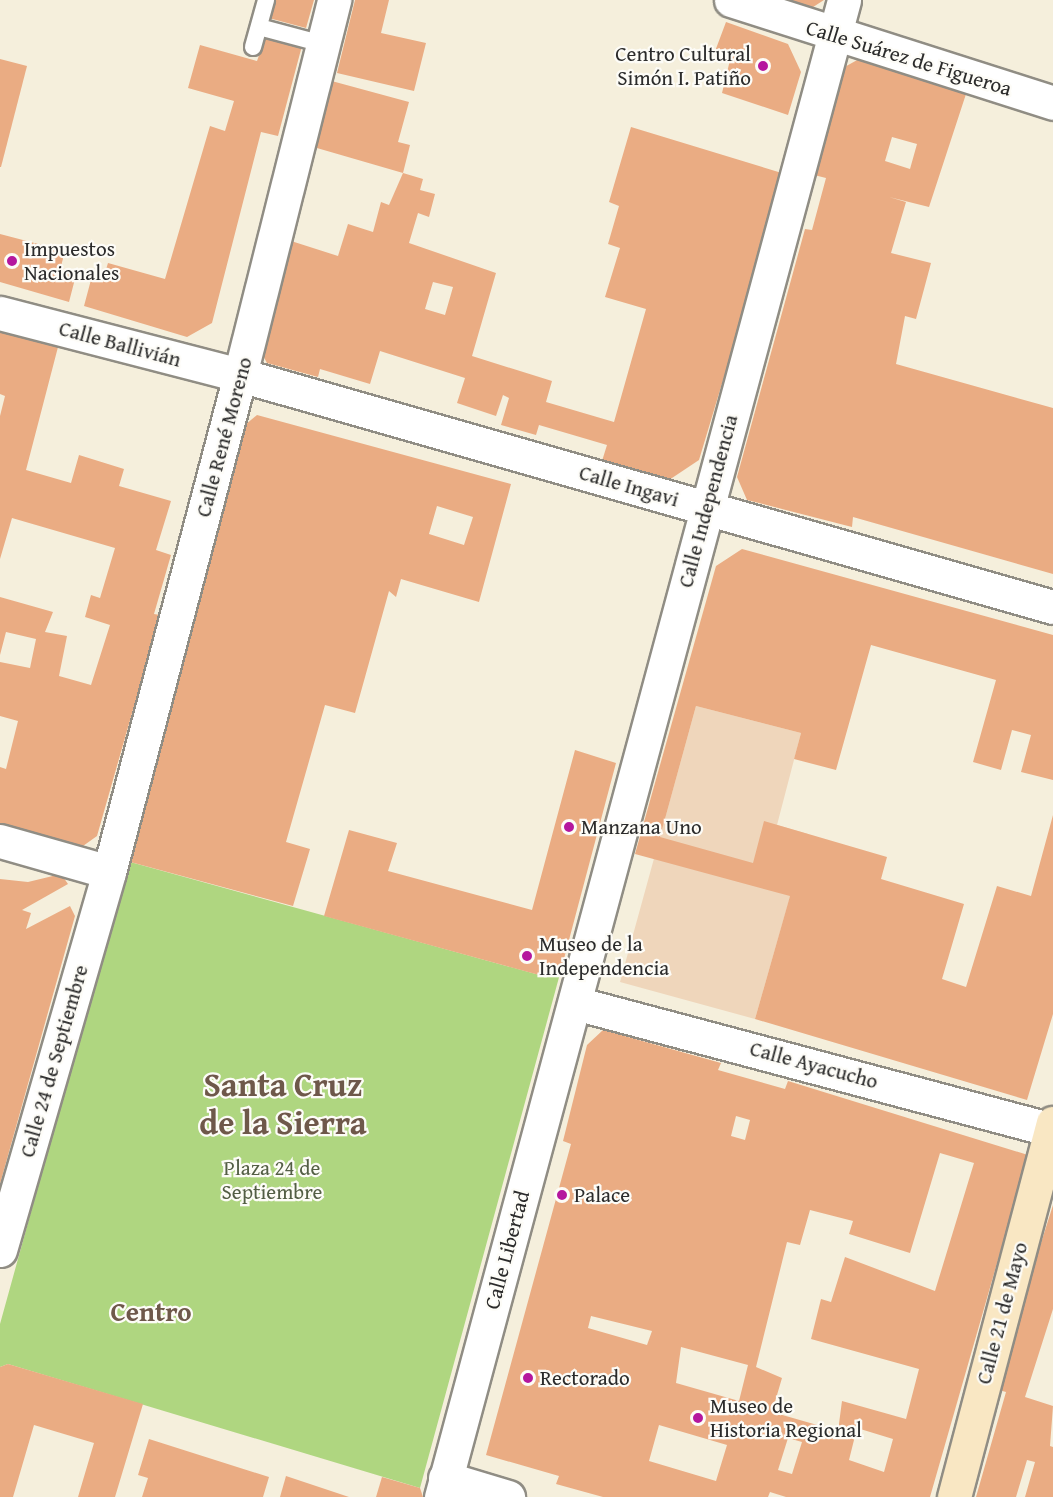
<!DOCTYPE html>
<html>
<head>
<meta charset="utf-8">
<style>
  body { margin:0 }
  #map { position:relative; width:1053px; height:1497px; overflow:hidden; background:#f5efdc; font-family:"Gentium Book Plus",serif }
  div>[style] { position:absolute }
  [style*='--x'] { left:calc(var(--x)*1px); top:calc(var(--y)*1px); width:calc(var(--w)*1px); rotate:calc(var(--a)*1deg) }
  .built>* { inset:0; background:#efd6bb }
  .green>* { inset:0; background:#afd680 }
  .building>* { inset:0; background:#eaac83 }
  .roads { filter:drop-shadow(2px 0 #908d84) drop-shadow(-2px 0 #908d84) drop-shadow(0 2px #908d84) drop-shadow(0 -2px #908d84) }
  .lane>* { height:16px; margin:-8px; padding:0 8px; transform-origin:8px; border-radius:8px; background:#fff }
  .street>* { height:33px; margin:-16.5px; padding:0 16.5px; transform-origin:16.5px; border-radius:16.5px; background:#fff }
  .secondary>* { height:33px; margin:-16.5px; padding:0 16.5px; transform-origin:16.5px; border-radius:16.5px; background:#f9e7c3 }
  .dots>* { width:16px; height:16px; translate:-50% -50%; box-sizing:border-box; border:3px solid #fdfcf7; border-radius:50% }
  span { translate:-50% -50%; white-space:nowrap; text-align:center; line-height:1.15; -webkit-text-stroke:4.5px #fdfcf7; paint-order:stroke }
  .poi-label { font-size:21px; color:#2b2b2b }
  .right { translate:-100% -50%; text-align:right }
  .left { translate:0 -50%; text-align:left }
  .street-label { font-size:21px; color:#2b2b2b }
  .park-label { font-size:21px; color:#535e44 }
  .district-label { font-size:27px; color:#6e584a; font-weight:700 }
  .town-label { font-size:33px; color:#6e584a; font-weight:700 }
</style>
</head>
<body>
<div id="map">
  <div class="built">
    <i style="clip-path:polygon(696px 706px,801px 733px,777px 825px,808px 834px,755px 1019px,620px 982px)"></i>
  </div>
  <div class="green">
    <i style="clip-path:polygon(123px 860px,543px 976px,561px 970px,420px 1488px,8px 1364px,0 1367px,0 1324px,122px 883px)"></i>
  </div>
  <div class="building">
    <i style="clip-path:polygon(271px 0,314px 0,306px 28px,265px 17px)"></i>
    <i style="clip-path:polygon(355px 0,389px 0,381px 33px,426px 43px,414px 91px,337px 73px)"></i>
    <i style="clip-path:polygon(779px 0,824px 0,810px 9px)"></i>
    <i style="clip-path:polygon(726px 22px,788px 44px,801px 72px,788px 115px,722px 93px,730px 60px,714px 54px)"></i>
    <i style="clip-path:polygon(267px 33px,303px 42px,278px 136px,261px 132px,212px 323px,187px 337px,84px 306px,92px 276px,103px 279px,108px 263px,165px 279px,210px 126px,225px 131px,234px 101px,188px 88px,200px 45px,257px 61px)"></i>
    <i style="clip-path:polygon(0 59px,27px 66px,1px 167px,0 167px)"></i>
    <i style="clip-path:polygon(evenodd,859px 59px,966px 94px,929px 207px,889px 197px,906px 202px,891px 253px,931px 263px,916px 319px,905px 316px,896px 364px,1053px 408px,1053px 574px,853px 517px,852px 527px,747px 500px,737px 477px,805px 229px,812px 230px,826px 178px,814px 175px,841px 69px,859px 59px,892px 137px,917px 144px,910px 169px,885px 161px,892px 137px)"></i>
    <i style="clip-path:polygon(328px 80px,409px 102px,398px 142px,410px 145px,403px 173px,310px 146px)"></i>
    <i style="clip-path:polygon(evenodd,631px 127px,785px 174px,699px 460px,669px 480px,602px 461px,607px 445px,539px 425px,536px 435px,501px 425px,509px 398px,503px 395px,496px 416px,457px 403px,465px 378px,380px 351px,370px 384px,320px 369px,318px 377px,267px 363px,256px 343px,288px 240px,338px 256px,348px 224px,373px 232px,381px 202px,389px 205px,403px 173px,423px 179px,420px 190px,435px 194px,429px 217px,418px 213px,409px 243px,496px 273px,472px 356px,552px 381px,546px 402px,614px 422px,646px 309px,605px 297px,620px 248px,608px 244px,619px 206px,609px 202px,631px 127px,433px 282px,453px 287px,445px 315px,425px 309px,433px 282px)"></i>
    <i style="clip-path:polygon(0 234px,65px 251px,60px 270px,76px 275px,69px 302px,0 282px)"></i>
    <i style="clip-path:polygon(0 332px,58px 347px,26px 470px,71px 483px,79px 455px,124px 469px,119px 486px,171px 501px,156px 550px,171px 555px,154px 614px,160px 615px,97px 836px,76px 851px,0 827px,0 767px,6px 769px,18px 721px,0 716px,0 662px,30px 668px,36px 639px,6px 632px,0 655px,0 597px,53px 612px,45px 632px,67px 636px,59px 676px,91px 685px,110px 625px,85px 617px,91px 595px,100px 598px,115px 548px,12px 518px,0 559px,0 416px,5px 396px,0 394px)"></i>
    <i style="clip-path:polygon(evenodd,257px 415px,511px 484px,479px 602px,401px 579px,396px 597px,389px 591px,355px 713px,325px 705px,286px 842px,310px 849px,293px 906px,123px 860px,245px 425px,257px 415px,437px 506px,473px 517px,464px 545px,429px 534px,437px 506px)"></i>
    <i style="clip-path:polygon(742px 549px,1053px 635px,1053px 780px,1021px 772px,1031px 735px,1012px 730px,1001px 770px,973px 762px,996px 680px,871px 645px,836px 770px,794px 759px,801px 733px,696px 706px,660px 837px,753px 863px,764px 821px,887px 857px,881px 879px,964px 904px,942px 979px,966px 987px,997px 886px,1031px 896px,1053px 815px,1053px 1014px,1027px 1100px,755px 1019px,790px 896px,635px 854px,716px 566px)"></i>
    <i style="clip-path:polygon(575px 750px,616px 763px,561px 970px,543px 976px,324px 916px,349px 830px,397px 843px,388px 871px,532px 910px)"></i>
    <i style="clip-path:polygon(61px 874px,68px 884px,22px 910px,31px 913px,26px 929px,70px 906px,75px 916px,0 1184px,0 879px,28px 882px)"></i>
    <i style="clip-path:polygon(evenodd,603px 1030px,721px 1063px,718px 1070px,785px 1089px,788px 1081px,1028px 1155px,930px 1497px,786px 1497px,770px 1492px,768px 1497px,603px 1497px,556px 1484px,559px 1476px,486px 1455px,571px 1144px,563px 1141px,587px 1045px,603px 1030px,736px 1116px,750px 1120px,745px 1140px,731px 1136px,736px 1116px,603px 1030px,940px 1153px,974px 1163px,935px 1291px,845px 1257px,831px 1302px,821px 1299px,811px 1339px,919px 1369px,906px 1419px,842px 1401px,838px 1431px,772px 1412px,782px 1378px,756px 1367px,787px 1242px,800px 1245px,810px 1210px,853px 1221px,849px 1234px,910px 1253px,940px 1153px,603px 1030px,591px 1316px,652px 1331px,647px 1345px,588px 1328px,591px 1316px,603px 1030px,681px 1347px,748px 1365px,739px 1401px,676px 1383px,681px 1347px,603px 1030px,659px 1425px,727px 1445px,716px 1481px,649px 1461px,659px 1425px,603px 1030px,857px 1428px,893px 1439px,884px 1472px,849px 1460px,857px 1428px,603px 1030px,788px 1438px,802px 1442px,792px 1474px,778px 1470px,788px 1438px)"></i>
    <i style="clip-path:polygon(1053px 1205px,1053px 1309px,1025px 1397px,1053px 1406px,1050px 1446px,1053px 1447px,1053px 1497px,1025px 1497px,1035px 1462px,1027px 1460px,1016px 1497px,976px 1497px,1006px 1392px,995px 1389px)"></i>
    <i style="clip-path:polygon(8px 1364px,143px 1404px,115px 1497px,78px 1497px,94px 1443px,34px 1425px,13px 1497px,0 1497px,0 1367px)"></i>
    <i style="clip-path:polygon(149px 1439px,269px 1477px,263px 1497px,142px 1497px,148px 1478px,138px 1475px)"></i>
    <i style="clip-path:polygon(286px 1476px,349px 1497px,280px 1497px)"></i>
    <i style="clip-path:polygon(382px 1477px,420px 1488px,423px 1497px,376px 1497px)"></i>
  </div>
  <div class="roads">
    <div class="lane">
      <i style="--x:259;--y:27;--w:66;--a:14.9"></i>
      <i style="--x:253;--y:47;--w:49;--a:-74.5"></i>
    </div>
    <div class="street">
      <i style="--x:731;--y:0;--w:338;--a:17.7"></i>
      <i style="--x:0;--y:313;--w:248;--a:14.5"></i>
      <i style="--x:240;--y:375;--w:845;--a:15.93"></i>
      <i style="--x:0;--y:841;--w:113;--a:15.9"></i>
      <i style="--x:575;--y:1003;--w:495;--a:14.9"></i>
      <i style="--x:0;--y:1250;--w:393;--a:-73.9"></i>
      <i style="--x:109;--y:872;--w:514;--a:-75.23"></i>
      <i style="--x:240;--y:375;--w:387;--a:-75.9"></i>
      <i style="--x:445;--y:1478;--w:66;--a:16.8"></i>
      <i style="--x:441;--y:1497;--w:1550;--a:-74.93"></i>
    </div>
    <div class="secondary">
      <i style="--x:954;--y:1497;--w:387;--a:-75.2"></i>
    </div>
  </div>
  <div class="dots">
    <i style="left:763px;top:66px;background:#b5179e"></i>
    <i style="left:12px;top:261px;background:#b5179e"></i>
    <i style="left:569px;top:827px;background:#b5179e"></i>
    <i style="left:527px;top:956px;background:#b5179e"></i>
    <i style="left:562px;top:1195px;background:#b5179e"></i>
    <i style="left:528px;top:1378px;background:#b5179e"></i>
    <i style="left:698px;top:1418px;background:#b5179e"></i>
  </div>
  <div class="poi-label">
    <span class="right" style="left:751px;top:66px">Centro Cultural<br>Simón I. Patiño</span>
    <span class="left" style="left:24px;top:261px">Impuestos<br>Nacionales</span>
    <span class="left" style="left:581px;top:827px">Manzana Uno</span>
    <span class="left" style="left:539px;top:956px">Museo de la<br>Independencia</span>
    <span class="left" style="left:574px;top:1195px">Palace</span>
    <span class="left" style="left:540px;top:1378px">Rectorado</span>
    <span class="left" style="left:710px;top:1418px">Museo de<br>Historia Regional</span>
  </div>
  <div class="street-label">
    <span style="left:909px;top:58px;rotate:17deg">Calle Suárez de Figueroa</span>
    <span style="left:120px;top:344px;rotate:15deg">Calle Ballivián</span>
    <span style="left:224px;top:437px;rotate:-75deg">Calle René Moreno</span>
    <span style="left:629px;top:486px;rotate:16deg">Calle Ingavi</span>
    <span style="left:708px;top:501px;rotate:-75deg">Calle Independencia</span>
    <span style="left:54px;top:1061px;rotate:-74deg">Calle 24 de Septiembre</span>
    <span style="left:814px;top:1065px;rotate:15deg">Calle Ayacucho</span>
    <span style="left:507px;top:1250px;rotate:-75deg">Calle Libertad</span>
    <span style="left:1002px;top:1313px;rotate:-75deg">Calle 21 de Mayo</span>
  </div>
  <div class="park-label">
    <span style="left:272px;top:1180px">Plaza 24 de<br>Septiembre</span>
  </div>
  <div class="district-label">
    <span style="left:151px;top:1312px">Centro</span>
  </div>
  <div class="town-label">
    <span style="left:283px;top:1104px">Santa Cruz<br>de la Sierra</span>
  </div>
</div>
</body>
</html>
